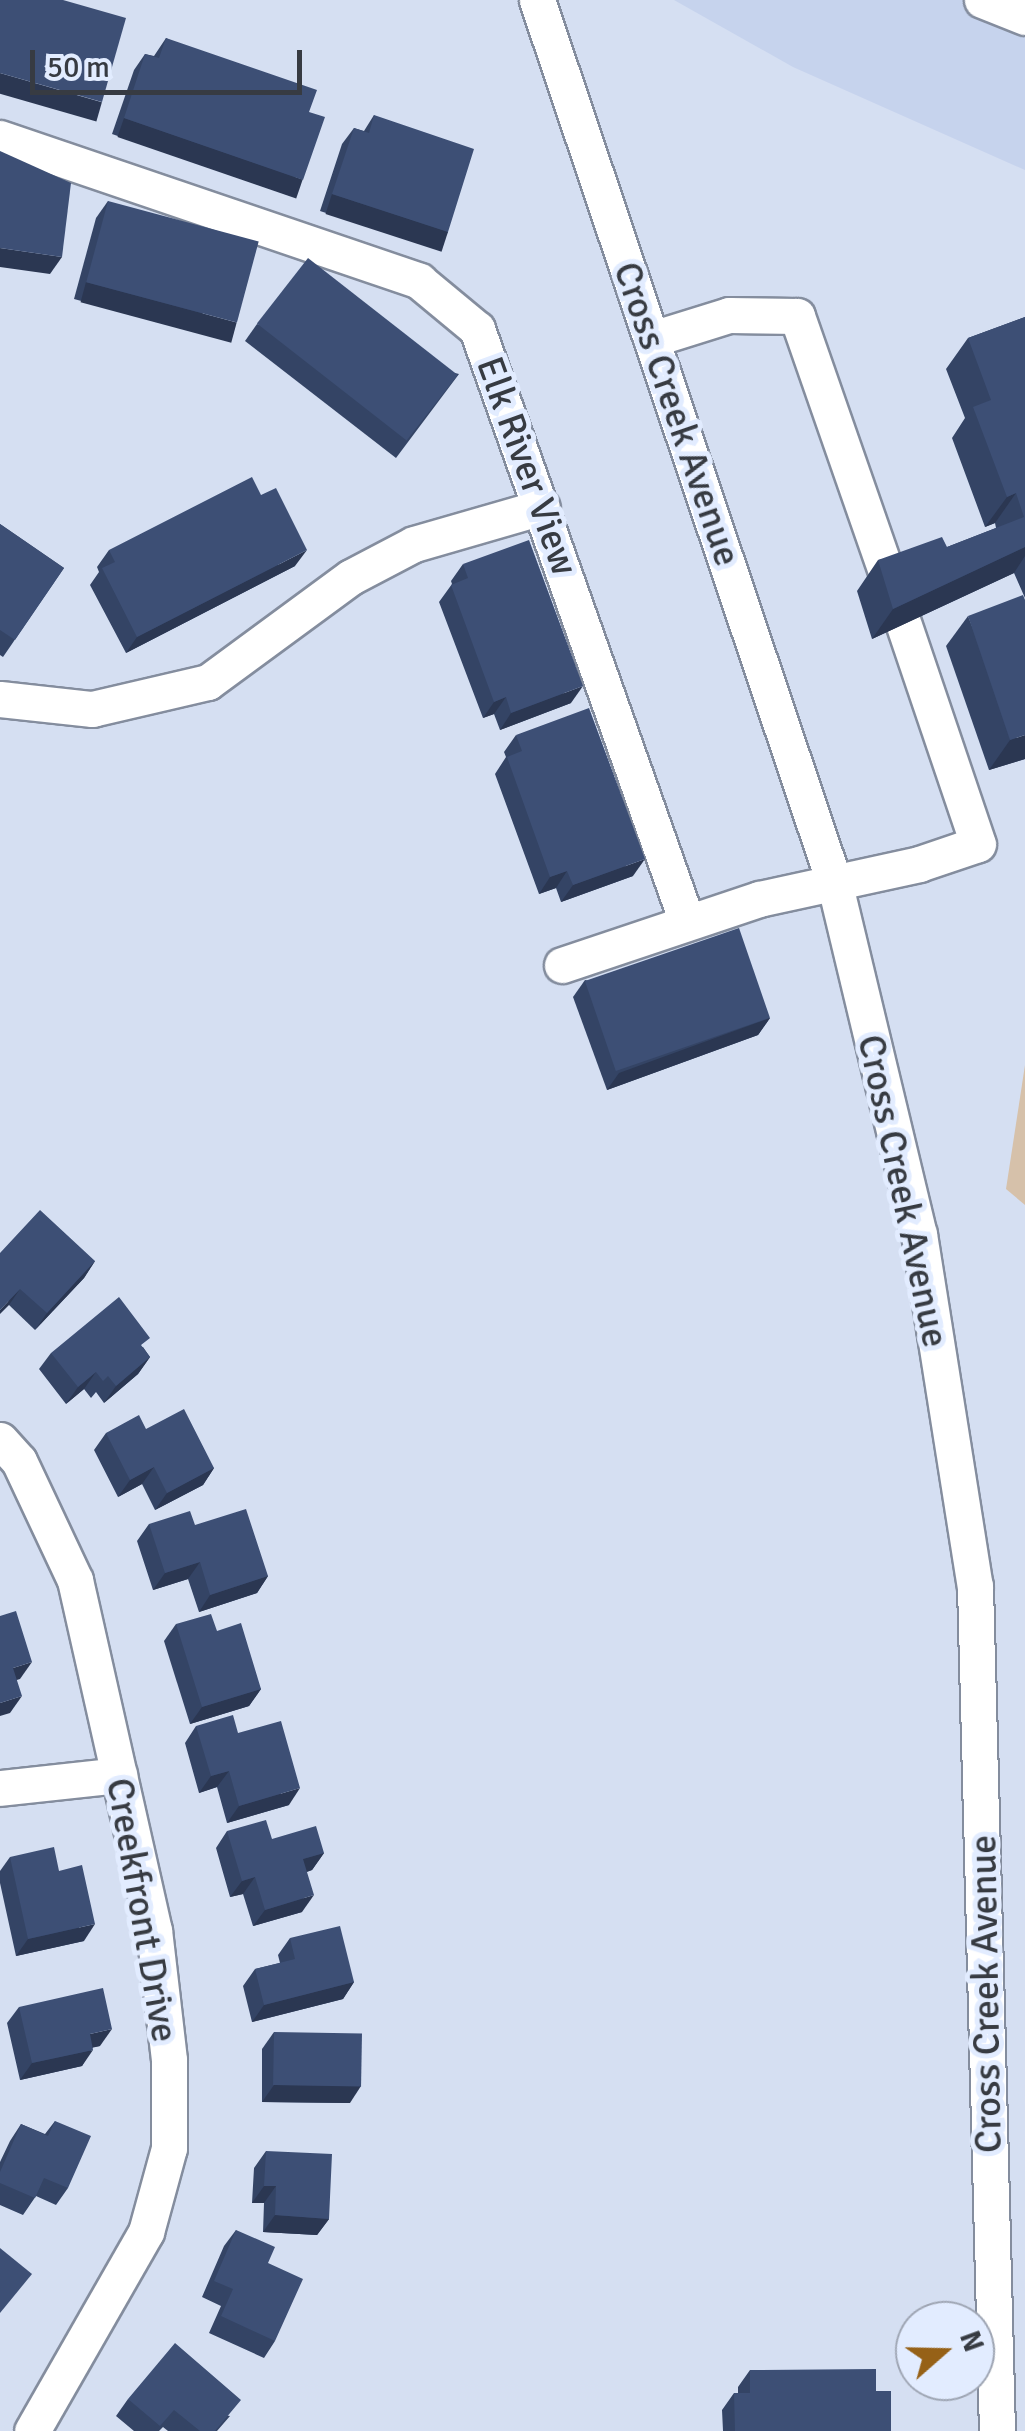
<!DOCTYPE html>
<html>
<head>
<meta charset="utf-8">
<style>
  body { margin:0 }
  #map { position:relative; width:1025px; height:2431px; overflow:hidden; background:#d5dff2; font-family:Signika,sans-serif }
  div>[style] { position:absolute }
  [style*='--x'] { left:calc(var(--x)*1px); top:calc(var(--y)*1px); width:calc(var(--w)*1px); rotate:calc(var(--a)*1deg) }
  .built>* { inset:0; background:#c6d3ed }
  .green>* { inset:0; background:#d6c1aa }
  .roads { filter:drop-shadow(2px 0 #848d9e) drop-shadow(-2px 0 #848d9e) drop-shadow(0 2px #848d9e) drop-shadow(0 -2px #848d9e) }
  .minor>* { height:35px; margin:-17.5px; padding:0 17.5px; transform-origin:17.5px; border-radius:17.5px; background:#fff }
  .wall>* { inset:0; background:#344465 }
  .shaded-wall>* { inset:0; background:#2b3752; transform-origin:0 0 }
  .building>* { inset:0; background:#3d4f75; transform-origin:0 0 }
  span { translate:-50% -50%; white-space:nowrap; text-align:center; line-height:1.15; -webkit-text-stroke:10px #e2ecff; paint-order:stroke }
  .street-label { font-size:38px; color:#373b42 }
  .north { position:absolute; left:895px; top:2301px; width:100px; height:100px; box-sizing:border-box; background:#e2ecff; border:2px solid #9ea5b3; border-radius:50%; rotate:70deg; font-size:28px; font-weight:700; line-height:40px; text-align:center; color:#373b42 }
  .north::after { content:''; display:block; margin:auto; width:35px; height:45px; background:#966117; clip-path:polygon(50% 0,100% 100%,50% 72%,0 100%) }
  .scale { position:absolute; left:30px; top:50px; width:272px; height:45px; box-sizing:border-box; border:5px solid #373b42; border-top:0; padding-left:12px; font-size:30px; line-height:35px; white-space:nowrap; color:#373b42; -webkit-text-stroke:8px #e2ecff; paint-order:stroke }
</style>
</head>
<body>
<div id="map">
  <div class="built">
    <i style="clip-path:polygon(674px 0,1025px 0,1025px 170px,793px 67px)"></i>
  </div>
  <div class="green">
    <i style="clip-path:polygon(1025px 1065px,1025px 1205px,1006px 1189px)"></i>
  </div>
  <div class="roads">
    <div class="minor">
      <i style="--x:537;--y:0;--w:934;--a:71.39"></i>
      <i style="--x:835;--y:885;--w:359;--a:76.5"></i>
      <i style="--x:919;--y:1234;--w:356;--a:81"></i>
      <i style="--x:975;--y:1586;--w:845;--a:88.51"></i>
      <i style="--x:982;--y:0;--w:46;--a:21.6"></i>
      <i style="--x:0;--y:138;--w:443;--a:18.8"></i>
      <i style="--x:419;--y:281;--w:75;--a:39.6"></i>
      <i style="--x:477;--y:329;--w:629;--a:70.5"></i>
      <i style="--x:652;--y:339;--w:81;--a:-17.3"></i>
      <i style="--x:729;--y:315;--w:68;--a:0.8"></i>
      <i style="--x:797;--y:316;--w:280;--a:70.8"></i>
      <i style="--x:0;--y:699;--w:93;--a:6.2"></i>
      <i style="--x:92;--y:709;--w:119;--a:-13.1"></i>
      <i style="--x:208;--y:682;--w:177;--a:-36.3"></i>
      <i style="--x:351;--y:577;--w:71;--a:-27.6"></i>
      <i style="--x:414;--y:544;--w:133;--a:-16.1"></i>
      <i style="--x:562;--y:965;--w:208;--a:-18.5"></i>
      <i style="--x:759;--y:899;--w:164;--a:-12.3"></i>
      <i style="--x:919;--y:864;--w:62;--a:-18.7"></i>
      <i style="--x:978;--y:844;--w:231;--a:-108.7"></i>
      <i style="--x:0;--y:1440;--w:28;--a:48"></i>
      <i style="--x:19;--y:1461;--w:132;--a:64.8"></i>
      <i style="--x:75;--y:1580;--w:359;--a:77.3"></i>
      <i style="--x:154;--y:1930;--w:131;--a:83.4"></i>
      <i style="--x:169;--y:2060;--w:88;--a:90"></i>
      <i style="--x:169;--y:2148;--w:87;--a:105.3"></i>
      <i style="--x:146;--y:2232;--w:229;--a:119.8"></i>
      <i style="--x:0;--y:1788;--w:120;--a:-6.2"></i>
    </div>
  </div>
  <div class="wall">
    <i style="clip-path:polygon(166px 38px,309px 112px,291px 196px,112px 134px,134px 70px,145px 54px,154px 56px)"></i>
    <i style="clip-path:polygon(374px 115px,448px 232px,436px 249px,320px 211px,342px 144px,354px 128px,364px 131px)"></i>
    <i style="clip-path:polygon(108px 201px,225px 340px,74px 299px,96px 218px)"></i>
    <i style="clip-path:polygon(1025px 317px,1025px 598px,1014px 573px,872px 639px,857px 591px,878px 560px,947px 547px,996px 528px,995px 523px,985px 527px,952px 438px,965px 418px,946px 369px,968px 338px)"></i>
    <i style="clip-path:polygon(257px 324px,459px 374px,396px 458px,245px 341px)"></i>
    <i style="clip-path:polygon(0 524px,64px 568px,3px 657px,0 655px)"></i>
    <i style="clip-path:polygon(109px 550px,295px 566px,126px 653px,90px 585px,99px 572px,97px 567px)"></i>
    <i style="clip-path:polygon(463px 564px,571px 703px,500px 730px,494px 714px,483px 718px,439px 602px,452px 584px,451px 581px)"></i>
    <i style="clip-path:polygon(968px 616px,1025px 759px,989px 770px,946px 646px)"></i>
    <i style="clip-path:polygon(516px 735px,633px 876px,561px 902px,556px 888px,539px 894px,495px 774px,506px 757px,504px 752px)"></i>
    <i style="clip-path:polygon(585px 980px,770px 1018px,758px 1035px,607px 1090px,573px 997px)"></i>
    <i style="clip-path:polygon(0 1253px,95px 1261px,84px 1278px,35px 1330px,9px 1305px)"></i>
    <i style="clip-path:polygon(143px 1347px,150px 1357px,138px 1374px,104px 1403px,96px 1392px,91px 1398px,84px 1389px,66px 1404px,39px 1369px,51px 1353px)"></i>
    <i style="clip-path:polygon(146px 1429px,214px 1468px,203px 1485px,155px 1510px,142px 1484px,118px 1497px,94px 1450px,106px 1433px)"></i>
    <i style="clip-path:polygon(149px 1524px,195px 1525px,268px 1576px,257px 1593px,199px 1612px,188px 1579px,153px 1590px,137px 1541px)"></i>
    <i style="clip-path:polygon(176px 1624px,217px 1631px,261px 1689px,249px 1706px,190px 1724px,164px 1641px)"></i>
    <i style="clip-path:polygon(196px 1726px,238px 1733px,289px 1805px,227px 1823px,217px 1787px,199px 1793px,185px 1743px)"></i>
    <i style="clip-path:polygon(227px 1831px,272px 1839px,324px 1853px,312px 1870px,307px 1872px,302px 1912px,253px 1926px,243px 1894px,230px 1897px,216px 1848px)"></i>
    <i style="clip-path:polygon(10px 1857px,59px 1871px,84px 1941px,16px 1956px,0 1883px,0 1871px)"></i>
    <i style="clip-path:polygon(290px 1938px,354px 1982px,343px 1999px,252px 2022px,243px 1986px,255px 1969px,280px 1963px,278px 1955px)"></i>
    <i style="clip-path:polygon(19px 2007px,100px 2046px,93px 2047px,82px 2066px,20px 2080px,7px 2023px)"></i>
    <i style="clip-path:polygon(274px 2032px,350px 2103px,262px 2102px,262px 2049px)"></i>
    <i style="clip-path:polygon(55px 2121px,68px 2188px,56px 2205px,36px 2196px,23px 2215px,0 2205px,0 2162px,10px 2141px,21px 2124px,45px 2134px)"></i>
    <i style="clip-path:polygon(266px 2151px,329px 2219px,317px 2235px,263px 2232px,264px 2203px,252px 2203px,254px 2168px)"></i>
    <i style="clip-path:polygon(236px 2230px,275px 2341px,264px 2358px,209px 2333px,221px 2306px,202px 2297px,224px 2246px)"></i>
    <i style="clip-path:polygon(750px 2370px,876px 2391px,891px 2431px,723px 2431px,722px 2410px,734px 2393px,738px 2393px,738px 2387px)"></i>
    <i style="clip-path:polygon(128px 2399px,230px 2416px,217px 2431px,168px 2431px,163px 2427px,159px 2431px,134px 2431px,116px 2416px)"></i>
  </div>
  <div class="shaded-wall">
    <i style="left:0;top:73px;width:106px;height:20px;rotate:16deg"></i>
    <i style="left:124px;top:118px;width:189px;height:20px;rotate:19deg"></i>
    <i style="left:332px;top:194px;width:122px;height:21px;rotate:18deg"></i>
    <i style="clip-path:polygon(0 248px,62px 257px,50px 274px,0 267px)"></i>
    <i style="left:86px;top:282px;width:156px;height:21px;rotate:15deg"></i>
    <i style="clip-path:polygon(1016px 493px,995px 523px,985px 527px,1007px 497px)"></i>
    <i style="clip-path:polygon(1025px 547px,1025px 556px,1014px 573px,872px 639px,893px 609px)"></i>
    <i style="clip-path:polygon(307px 550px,295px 566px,126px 653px,137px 637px)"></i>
    <i style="clip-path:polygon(583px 686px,571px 703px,500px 730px,511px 713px)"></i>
    <i style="clip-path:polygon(506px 697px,494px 714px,483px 718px,494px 702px)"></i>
    <i style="clip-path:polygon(1025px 735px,1025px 759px,989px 770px,1010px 740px)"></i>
    <i style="clip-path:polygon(645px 859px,633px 876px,561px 902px,573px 885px)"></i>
    <i style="clip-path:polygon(567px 871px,556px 888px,539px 894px,550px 877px)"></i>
    <i style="clip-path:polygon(770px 1018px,758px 1035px,607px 1090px,619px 1073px)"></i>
    <i style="clip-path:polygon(95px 1261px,84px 1278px,35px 1330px,47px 1313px)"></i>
    <i style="clip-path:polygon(20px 1289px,9px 1305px,0 1314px,0 1310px)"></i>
    <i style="clip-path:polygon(150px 1357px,138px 1374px,104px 1403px,116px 1386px)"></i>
    <i style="clip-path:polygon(96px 1372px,84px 1389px,66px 1404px,78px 1387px)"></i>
    <i style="clip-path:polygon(154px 1467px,142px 1484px,118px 1497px,130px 1480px)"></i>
    <i style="clip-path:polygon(214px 1468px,203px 1485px,155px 1510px,167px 1493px)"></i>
    <i style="clip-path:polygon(200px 1562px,188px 1579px,153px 1590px,165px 1573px)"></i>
    <i style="clip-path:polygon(268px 1576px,257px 1593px,199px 1612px,210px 1595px)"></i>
    <i style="clip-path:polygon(32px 1662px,20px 1679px,1px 1685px,13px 1668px)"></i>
    <i style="clip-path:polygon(261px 1689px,249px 1706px,190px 1724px,202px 1707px)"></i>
    <i style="clip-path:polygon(22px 1696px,10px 1713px,0 1716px,0 1703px)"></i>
    <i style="clip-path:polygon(229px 1771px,217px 1787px,199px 1793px,211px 1776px)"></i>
    <i style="clip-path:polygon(300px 1788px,289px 1805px,227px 1823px,239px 1806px)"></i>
    <i style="clip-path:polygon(324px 1853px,312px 1870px,292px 1876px,303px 1859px)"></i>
    <i style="clip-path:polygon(255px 1877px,243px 1894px,230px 1897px,242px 1881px)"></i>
    <i style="clip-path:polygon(314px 1895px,302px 1912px,253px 1926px,265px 1910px)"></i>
    <i style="clip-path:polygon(95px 1924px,84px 1941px,16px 1956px,28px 1939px)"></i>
    <i style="clip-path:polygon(354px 1982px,343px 1999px,252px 2022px,264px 2005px)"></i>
    <i style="clip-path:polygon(112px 2029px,100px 2046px,78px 2051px,90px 2034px)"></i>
    <i style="clip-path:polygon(93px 2050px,82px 2066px,20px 2080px,32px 2063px)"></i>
    <i style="clip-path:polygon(274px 2085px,361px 2086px,350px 2103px,262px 2102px)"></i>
    <i style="clip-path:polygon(264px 2186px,276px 2186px,264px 2203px,252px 2203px)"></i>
    <i style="clip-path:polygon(275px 2215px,329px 2219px,317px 2235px,263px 2232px)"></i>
  </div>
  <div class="building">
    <i style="clip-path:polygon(0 0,63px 0,126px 18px,102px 102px,0 73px)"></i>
    <i style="clip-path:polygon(166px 38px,317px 90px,309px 112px,325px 117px,303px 180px,124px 118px,145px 54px,159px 58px)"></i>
    <i style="clip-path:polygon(374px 115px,474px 149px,448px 232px,332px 194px,354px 128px,369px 133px)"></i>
    <i style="clip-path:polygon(0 151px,71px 183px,62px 257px,0 248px)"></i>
    <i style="left:108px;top:201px;width:156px;height:84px;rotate:15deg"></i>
    <i style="left:308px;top:258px;width:190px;height:83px;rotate:38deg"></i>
    <i style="clip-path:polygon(1025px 317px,1025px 547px,893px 609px,878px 560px,942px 537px,947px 547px,1024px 517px,1016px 493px,1007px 497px,973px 407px,991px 400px,968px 338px)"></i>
    <i style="clip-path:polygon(252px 477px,261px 495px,276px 488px,307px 550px,137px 637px,102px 568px,115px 562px,109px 550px)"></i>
    <i style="clip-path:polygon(0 524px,64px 568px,15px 640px,0 630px)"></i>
    <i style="clip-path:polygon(529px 540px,583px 686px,511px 713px,506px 697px,494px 702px,451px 585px,468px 578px,463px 564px)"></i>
    <i style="clip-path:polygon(1023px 595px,1025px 600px,1025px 735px,1010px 740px,968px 616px)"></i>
    <i style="clip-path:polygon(589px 708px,645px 859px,573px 885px,567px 871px,550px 877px,507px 757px,522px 751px,516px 735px)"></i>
    <i style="left:739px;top:928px;width:95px;height:163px;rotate:71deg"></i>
    <i style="clip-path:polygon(40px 1210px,95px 1261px,47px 1313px,20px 1289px,0 1310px,0 1253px)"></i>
    <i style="clip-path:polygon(119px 1297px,150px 1338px,141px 1345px,150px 1357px,116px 1386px,108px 1376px,103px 1381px,96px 1372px,78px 1387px,51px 1353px)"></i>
    <i style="clip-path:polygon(184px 1409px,214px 1468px,167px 1493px,154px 1467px,130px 1480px,106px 1433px,139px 1415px,146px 1429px)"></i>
    <i style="clip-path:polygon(246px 1509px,268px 1576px,210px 1595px,200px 1562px,165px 1573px,149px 1524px,190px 1511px,195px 1525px)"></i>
    <i style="clip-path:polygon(16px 1611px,32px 1662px,13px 1668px,22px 1696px,0 1703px,0 1616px)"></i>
    <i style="clip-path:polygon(211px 1614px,217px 1631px,241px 1623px,261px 1689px,202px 1707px,176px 1624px)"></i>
    <i style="clip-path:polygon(233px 1715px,238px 1733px,281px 1721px,300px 1788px,239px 1806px,229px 1771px,211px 1776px,196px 1726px)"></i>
    <i style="clip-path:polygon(266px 1820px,272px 1839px,316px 1826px,324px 1853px,303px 1859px,314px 1895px,265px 1910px,255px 1877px,242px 1881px,227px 1831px)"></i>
    <i style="clip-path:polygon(54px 1847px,59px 1871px,82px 1865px,95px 1924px,28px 1939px,10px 1857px)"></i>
    <i style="clip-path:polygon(340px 1926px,354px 1982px,264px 2005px,255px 1969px,295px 1959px,290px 1938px)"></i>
    <i style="clip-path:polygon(103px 1988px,112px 2029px,90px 2034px,93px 2050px,32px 2063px,19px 2007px)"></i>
    <i style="left:274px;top:2032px;width:88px;height:53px;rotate:1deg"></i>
    <i style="clip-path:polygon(55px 2121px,91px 2136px,68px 2188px,44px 2178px,35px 2198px,0 2183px,0 2172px,21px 2124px,48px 2136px)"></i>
    <i style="clip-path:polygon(266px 2151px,332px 2154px,329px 2219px,275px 2215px,276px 2186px,264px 2186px)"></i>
    <i style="clip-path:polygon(236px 2230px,275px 2247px,268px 2263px,303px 2279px,275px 2341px,221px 2316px,233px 2289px,214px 2281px)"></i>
    <i style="clip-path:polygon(0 2248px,32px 2274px,0 2313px)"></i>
    <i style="clip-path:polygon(175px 2343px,241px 2400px,215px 2431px,200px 2431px,174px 2410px,160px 2426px,128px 2399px)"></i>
    <i style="clip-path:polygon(876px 2369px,876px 2391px,891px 2391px,891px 2431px,735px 2431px,734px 2393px,750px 2393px,750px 2370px)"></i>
  </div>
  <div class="street-label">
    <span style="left:677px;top:414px;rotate:71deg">Cross Creek Avenue</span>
    <span style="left:527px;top:466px;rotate:70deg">Elk River View</span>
    <span style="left:903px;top:1191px;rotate:78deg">Cross Creek Avenue</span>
    <span style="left:142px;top:1910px;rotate:80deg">Creekfront Drive</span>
    <span style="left:986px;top:1994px;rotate:-91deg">Cross Creek Avenue</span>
  </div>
  <div class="north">N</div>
  <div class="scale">50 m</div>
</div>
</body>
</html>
